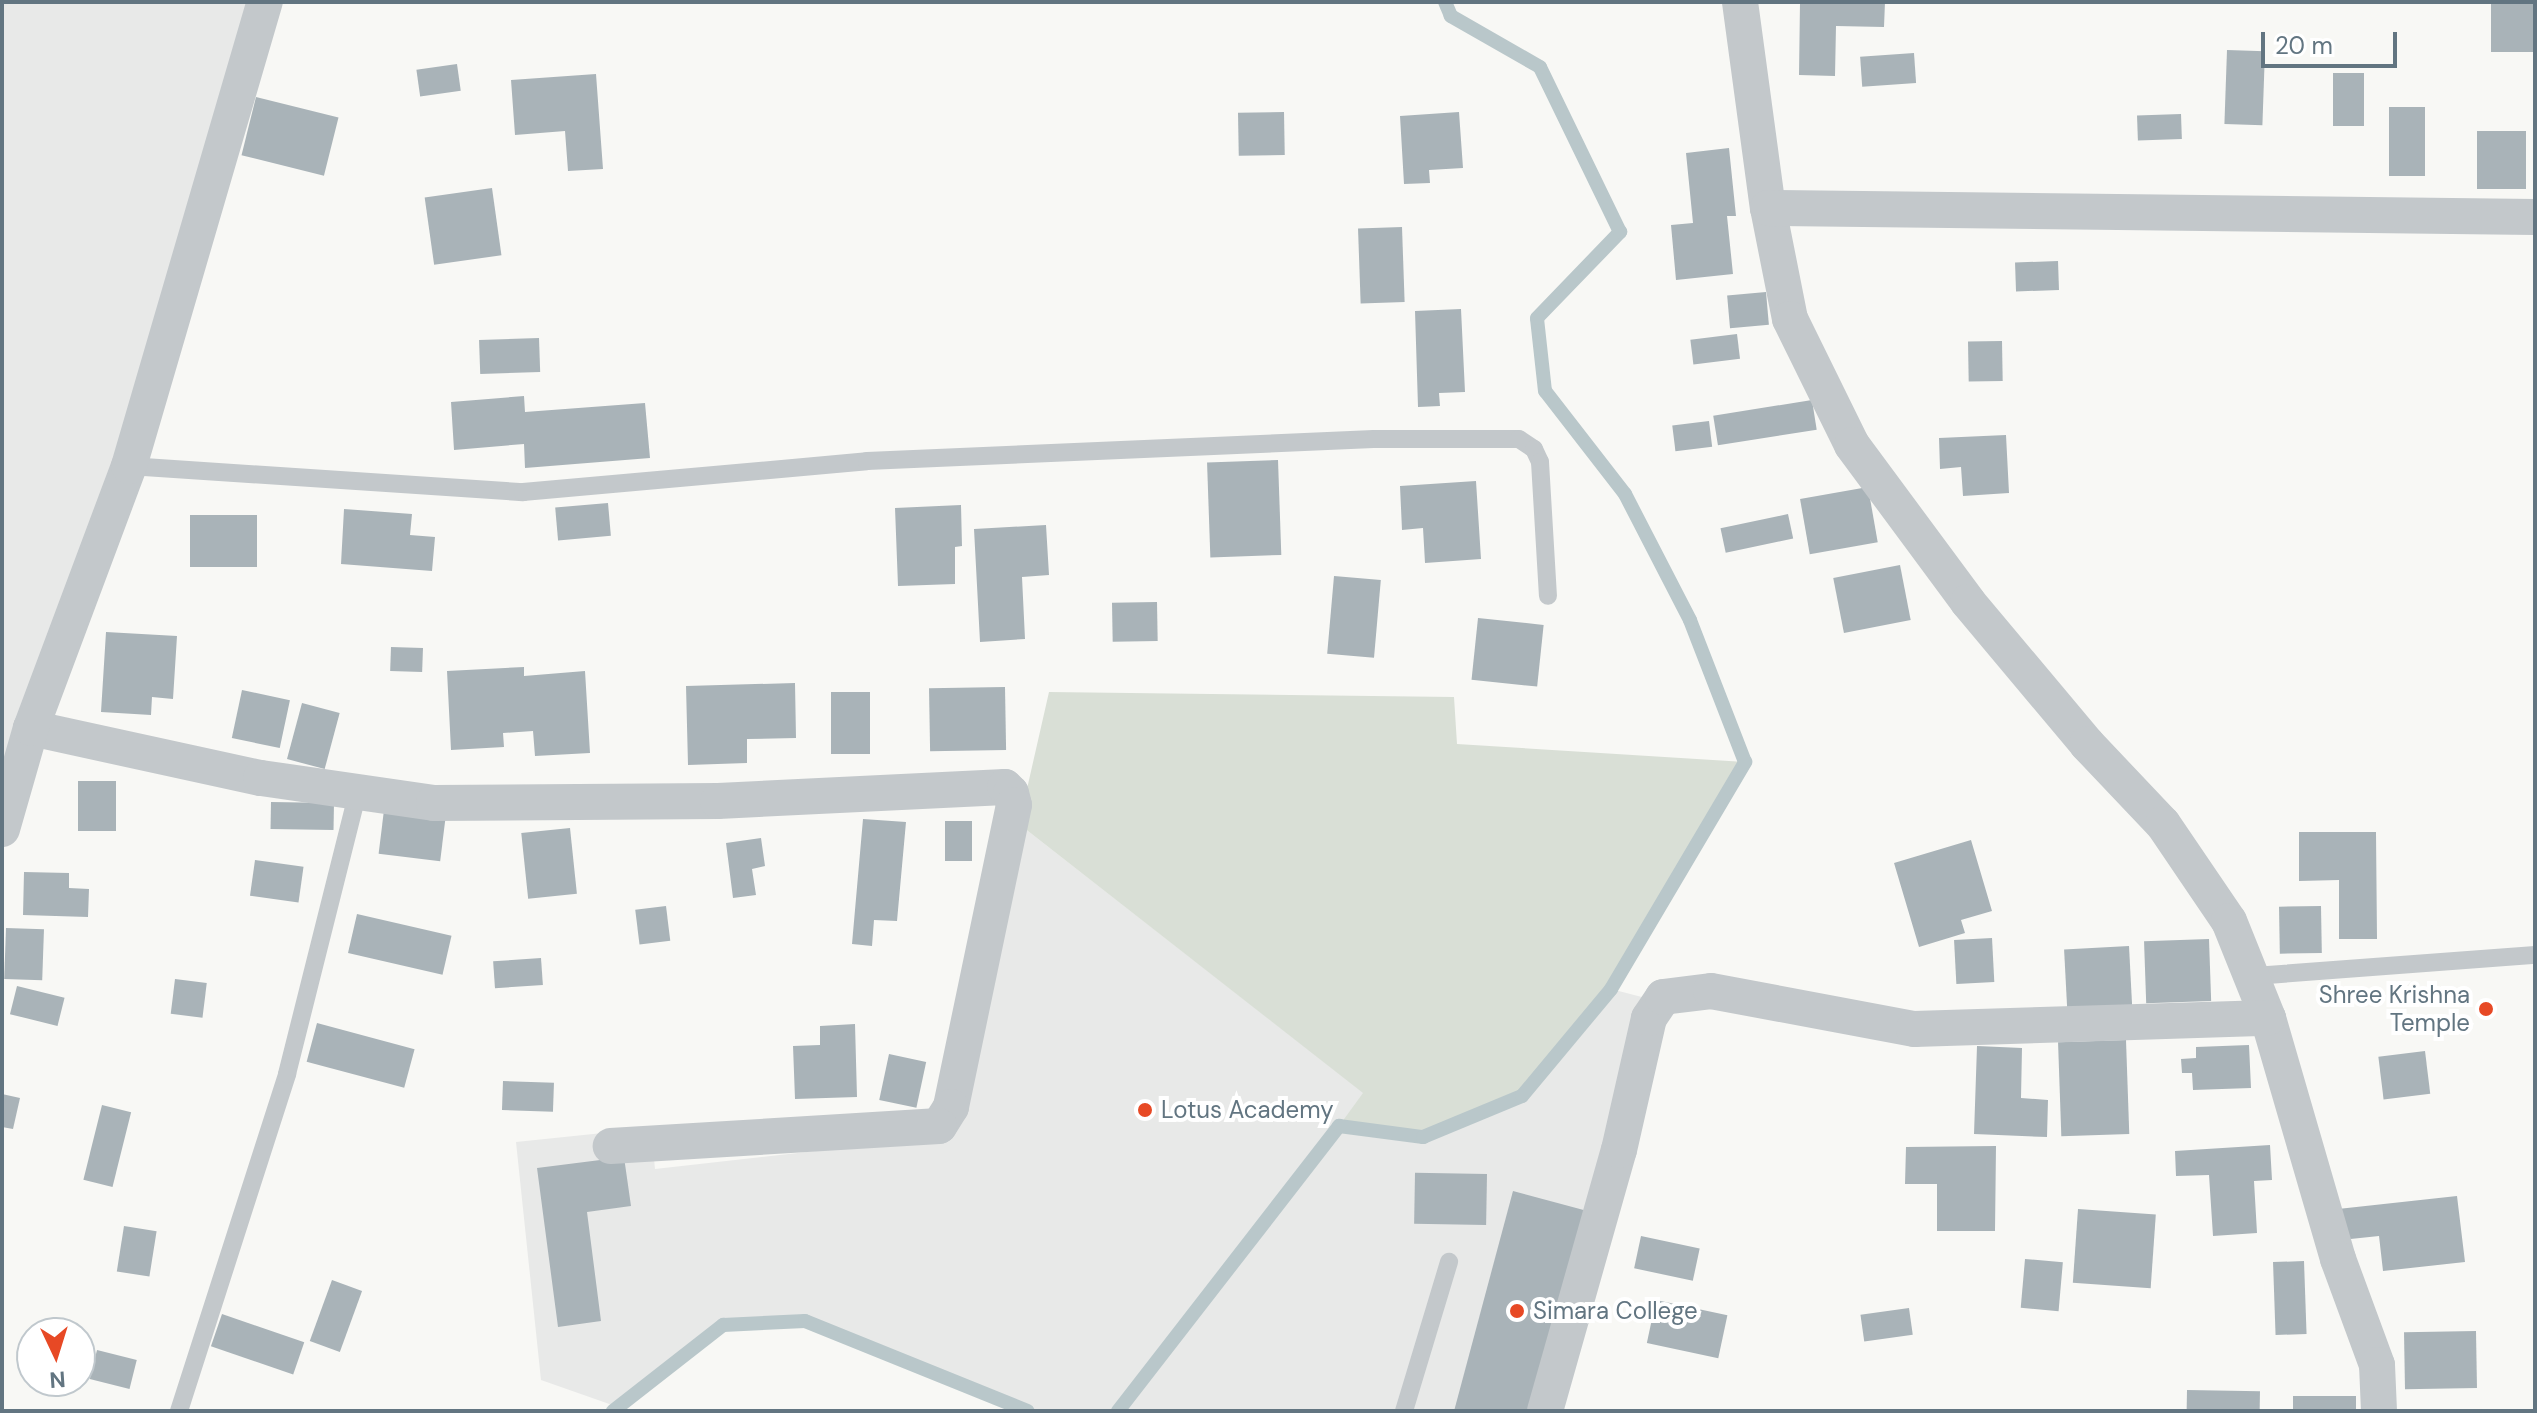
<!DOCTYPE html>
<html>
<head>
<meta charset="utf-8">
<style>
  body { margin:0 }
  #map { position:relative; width:2537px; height:1413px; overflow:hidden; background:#f8f8f5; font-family:"DM Sans",sans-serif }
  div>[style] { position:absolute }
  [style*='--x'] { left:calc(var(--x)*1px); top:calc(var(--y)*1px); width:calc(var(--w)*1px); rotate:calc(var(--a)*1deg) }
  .built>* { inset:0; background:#e8e9e8 }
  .green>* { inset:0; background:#d9dfd6 }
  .stream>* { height:14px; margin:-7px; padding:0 7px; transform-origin:7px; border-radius:7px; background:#b9c7ca }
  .building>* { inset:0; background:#a9b3b8; transform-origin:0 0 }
  .service>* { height:18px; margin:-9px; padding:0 9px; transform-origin:9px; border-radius:9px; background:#c3c8cb }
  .minor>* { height:36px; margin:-18px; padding:0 18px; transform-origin:18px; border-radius:18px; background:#c3c8cb }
  .dots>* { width:22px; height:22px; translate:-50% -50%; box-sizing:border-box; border:4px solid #fff; border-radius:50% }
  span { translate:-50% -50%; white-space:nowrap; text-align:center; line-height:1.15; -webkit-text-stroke:8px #fff; paint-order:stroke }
  .poi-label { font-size:24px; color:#627581 }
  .right { translate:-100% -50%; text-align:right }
  .left { translate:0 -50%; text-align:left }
  .frame { position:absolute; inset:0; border:4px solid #627581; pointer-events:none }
  .north { position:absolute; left:16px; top:1317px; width:80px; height:80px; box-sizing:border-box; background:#fff; border:2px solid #c0c8cd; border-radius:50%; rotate:176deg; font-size:22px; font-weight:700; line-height:32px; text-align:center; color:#627581 }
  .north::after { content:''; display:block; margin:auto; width:28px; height:36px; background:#e74925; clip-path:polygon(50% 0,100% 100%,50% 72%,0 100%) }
  .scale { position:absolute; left:2261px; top:32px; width:136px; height:36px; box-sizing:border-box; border:4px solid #627581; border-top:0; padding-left:10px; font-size:24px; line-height:28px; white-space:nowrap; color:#627581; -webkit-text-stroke:6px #fff; paint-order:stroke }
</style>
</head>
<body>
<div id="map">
  <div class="built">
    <i style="clip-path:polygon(2px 2px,265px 2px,2px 829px)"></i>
    <i style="clip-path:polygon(1019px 824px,1364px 1093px,1340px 1126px,1522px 1096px,1611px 989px,1661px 1002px,1540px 1411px,1028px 1411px,805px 1321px,723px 1325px,615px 1406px,541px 1380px,516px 1142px,651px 1128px,655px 1169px,931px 1138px)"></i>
  </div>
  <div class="green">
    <i style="clip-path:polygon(1049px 692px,1454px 697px,1457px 744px,1745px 762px,1611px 989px,1522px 1096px,1423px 1137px,1339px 1126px,1363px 1093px,1019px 824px)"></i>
  </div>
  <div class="stream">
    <i style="--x:613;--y:1411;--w:140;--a:-38"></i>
    <i style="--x:723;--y:1325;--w:82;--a:-2.8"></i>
    <i style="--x:805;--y:1321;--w:240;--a:22"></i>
    <i style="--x:1118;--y:1411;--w:361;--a:-52.2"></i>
    <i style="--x:1339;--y:1126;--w:85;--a:7.5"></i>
    <i style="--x:1423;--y:1137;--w:107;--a:-22.5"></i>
    <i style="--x:1522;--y:1096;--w:139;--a:-50.2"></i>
    <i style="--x:1611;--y:989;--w:264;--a:-59.4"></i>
    <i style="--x:1745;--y:762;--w:152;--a:-111.2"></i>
    <i style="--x:1690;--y:620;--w:142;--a:-117.3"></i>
    <i style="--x:1625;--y:494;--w:130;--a:-127.8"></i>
    <i style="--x:1545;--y:391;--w:73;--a:-96.3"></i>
    <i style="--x:1537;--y:318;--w:120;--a:-46"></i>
    <i style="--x:1620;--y:232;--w:183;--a:-115.9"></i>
    <i style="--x:1540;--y:67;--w:103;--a:-150.2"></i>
    <i style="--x:1451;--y:16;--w:15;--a:-113"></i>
  </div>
  <div class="building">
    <i style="clip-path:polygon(1800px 2px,1885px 2px,1884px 27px,1836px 26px,1835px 76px,1799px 75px)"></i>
    <i style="left:2535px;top:4px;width:48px;height:44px;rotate:90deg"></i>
    <i style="left:2227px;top:50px;width:38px;height:74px;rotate:2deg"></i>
    <i style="left:1914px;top:53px;width:30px;height:54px;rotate:86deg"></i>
    <i style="left:457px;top:64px;width:27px;height:41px;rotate:82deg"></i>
    <i style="left:2333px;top:73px;width:31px;height:53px"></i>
    <i style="clip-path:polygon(596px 74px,603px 169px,568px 171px,565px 131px,515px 135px,511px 80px)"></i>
    <i style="left:256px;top:97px;width:85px;height:60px;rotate:14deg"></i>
    <i style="left:2389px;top:107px;width:36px;height:69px"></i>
    <i style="left:1284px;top:112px;width:43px;height:46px;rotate:89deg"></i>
    <i style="clip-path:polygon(1459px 112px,1463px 168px,1429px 170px,1430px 183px,1404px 184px,1400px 116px)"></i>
    <i style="left:2181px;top:114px;width:25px;height:44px;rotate:88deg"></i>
    <i style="left:2477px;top:131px;width:49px;height:58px"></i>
    <i style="clip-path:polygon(1729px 148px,1736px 216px,1727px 216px,1733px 274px,1676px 280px,1671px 225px,1693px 223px,1686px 153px)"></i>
    <i style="left:492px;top:188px;width:68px;height:68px;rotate:82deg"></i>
    <i style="left:1402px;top:227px;width:75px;height:44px;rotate:88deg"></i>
    <i style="left:2058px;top:261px;width:29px;height:43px;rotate:88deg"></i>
    <i style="left:1766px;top:292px;width:33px;height:39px;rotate:85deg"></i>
    <i style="clip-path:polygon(1461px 309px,1465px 392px,1439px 393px,1440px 406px,1418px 407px,1415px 311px)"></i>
    <i style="left:1737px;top:334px;width:25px;height:47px;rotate:83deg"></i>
    <i style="left:539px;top:338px;width:34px;height:60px;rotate:88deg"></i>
    <i style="left:2002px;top:341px;width:40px;height:34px;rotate:89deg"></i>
    <i style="clip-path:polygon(524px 396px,525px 412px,645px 403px,650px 458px,525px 468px,524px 444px,454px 450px,451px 402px)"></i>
    <i style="left:1812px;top:400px;width:30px;height:100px;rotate:81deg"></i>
    <i style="left:1709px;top:421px;width:26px;height:37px;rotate:83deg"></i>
    <i style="clip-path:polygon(2006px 435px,2009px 493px,1963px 496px,1961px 467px,1940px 469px,1939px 438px)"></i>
    <i style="left:1278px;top:460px;width:95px;height:71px;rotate:88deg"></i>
    <i style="clip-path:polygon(1476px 481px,1481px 559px,1425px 563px,1423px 528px,1402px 530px,1400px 486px)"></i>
    <i style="left:1868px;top:487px;width:56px;height:69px;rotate:80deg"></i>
    <i style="left:608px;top:503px;width:33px;height:53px;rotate:85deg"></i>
    <i style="clip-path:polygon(961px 505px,962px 546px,955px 547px,955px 584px,898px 586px,895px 508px)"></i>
    <i style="clip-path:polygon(344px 509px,412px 514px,410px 535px,435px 537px,432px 571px,341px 564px)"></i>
    <i style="left:1788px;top:514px;width:25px;height:69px;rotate:78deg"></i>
    <i style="left:190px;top:515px;width:67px;height:52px"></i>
    <i style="clip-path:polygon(1046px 525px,1049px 575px,1022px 577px,1025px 639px,980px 642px,974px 529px)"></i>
    <i style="left:1900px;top:565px;width:56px;height:68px;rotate:79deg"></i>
    <i style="left:1334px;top:576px;width:47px;height:78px;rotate:5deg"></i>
    <i style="left:1157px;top:602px;width:39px;height:45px;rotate:89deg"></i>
    <i style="left:1478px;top:618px;width:66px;height:62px;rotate:6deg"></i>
    <i style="clip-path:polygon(106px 632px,177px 636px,173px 699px,152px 697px,151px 715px,101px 712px)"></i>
    <i style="left:391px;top:647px;width:32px;height:24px;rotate:2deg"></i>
    <i style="clip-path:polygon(524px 667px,524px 676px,585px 671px,590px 753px,535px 756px,533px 731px,503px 733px,504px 747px,451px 750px,447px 671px)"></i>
    <i style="clip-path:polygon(795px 683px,796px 738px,747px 739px,747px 763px,688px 765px,686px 686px)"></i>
    <i style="left:1005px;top:687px;width:63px;height:76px;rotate:89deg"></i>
    <i style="left:242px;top:690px;width:49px;height:49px;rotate:12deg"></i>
    <i style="left:831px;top:692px;width:39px;height:62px"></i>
    <i style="left:302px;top:703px;width:39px;height:58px;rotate:15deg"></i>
    <i style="left:78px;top:781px;width:38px;height:50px"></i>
    <i style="left:271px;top:802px;width:63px;height:27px;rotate:1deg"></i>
    <i style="left:384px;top:810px;width:62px;height:44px;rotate:7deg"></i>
    <i style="clip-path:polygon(863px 819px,906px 822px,897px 921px,874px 920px,872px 946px,852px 944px)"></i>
    <i style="left:972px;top:821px;width:40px;height:27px;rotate:90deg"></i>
    <i style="left:570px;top:828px;width:66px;height:49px;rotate:84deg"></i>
    <i style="clip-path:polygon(2299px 832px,2376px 832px,2377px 939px,2339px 939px,2339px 880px,2299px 881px)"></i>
    <i style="clip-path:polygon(761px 838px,765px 866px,752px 869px,756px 895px,733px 898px,726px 843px)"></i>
    <i style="clip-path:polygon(1971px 840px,1992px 911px,1961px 920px,1965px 933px,1919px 947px,1894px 863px)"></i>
    <i style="left:255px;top:860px;width:49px;height:36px;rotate:8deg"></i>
    <i style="clip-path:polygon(24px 872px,69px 873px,69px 888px,89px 889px,88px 917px,23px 915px)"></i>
    <i style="left:666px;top:906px;width:35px;height:31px;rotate:83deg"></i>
    <i style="left:2321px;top:906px;width:47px;height:42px;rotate:89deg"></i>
    <i style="left:357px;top:914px;width:97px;height:40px;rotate:13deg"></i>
    <i style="left:6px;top:928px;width:38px;height:51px;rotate:2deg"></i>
    <i style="left:1992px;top:938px;width:44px;height:38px;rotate:87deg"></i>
    <i style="left:2209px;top:939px;width:62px;height:65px;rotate:88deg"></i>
    <i style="left:2129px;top:946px;width:62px;height:65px;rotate:87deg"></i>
    <i style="left:541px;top:958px;width:27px;height:48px;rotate:86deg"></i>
    <i style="left:175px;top:979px;width:32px;height:35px;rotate:7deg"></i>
    <i style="left:17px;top:986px;width:49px;height:29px;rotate:14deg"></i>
    <i style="left:317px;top:1023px;width:101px;height:40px;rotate:15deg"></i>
    <i style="clip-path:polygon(855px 1024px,857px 1097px,795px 1099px,793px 1046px,820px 1045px,820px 1026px)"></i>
    <i style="left:2126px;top:1040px;width:94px;height:68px;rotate:88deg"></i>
    <i style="clip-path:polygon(2249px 1045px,2251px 1088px,2193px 1090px,2192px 1073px,2182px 1073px,2181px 1059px,2196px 1058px,2196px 1047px)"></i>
    <i style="clip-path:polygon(1977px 1046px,2022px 1048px,2021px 1098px,2048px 1100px,2047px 1137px,1974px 1134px)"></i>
    <i style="left:2425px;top:1051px;width:43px;height:47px;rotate:83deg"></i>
    <i style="left:889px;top:1054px;width:38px;height:47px;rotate:12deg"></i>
    <i style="left:503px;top:1081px;width:51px;height:29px;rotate:2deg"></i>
    <i style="clip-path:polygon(2px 1094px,20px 1098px,13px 1129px,2px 1127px)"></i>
    <i style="left:102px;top:1105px;width:30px;height:77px;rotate:14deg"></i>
    <i style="clip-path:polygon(2270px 1145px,2272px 1180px,2254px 1181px,2257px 1233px,2213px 1236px,2209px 1175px,2176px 1176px,2175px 1151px)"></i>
    <i style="clip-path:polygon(1996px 1146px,1995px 1231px,1937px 1231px,1937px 1184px,1905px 1184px,1906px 1147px)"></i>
    <i style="clip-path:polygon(624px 1157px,631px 1206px,587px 1212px,601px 1321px,558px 1327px,537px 1168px)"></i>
    <i style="left:1487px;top:1174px;width:51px;height:72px;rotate:91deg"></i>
    <i style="left:1513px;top:1191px;width:76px;height:229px;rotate:15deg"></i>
    <i style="clip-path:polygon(2457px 1196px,2465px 1262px,2383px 1271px,2379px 1236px,2341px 1240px,2338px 1209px)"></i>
    <i style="left:2078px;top:1209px;width:78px;height:74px;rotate:4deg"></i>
    <i style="left:124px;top:1226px;width:33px;height:46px;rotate:9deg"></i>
    <i style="left:1641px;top:1236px;width:60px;height:33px;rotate:12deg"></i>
    <i style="left:2025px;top:1259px;width:38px;height:49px;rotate:5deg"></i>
    <i style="left:2304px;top:1261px;width:73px;height:31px;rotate:88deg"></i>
    <i style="left:332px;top:1280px;width:32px;height:65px;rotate:20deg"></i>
    <i style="left:1656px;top:1300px;width:73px;height:44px;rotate:12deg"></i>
    <i style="left:1909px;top:1308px;width:27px;height:49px;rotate:82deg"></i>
    <i style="left:222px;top:1314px;width:87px;height:34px;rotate:19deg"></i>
    <i style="left:2476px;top:1331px;width:57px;height:72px;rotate:89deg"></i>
    <i style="left:97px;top:1350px;width:41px;height:30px;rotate:14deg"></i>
    <i style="left:2187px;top:1390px;width:73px;height:21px;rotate:1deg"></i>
    <i style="left:2293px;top:1396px;width:63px;height:15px"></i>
  </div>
  <div class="service">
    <i style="--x:129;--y:466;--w:395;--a:3.8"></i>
    <i style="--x:523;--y:492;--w:345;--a:-5.1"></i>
    <i style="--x:867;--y:461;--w:507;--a:-2.48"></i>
    <i style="--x:1374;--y:439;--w:145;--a:0"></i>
    <i style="--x:1519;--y:439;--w:18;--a:34"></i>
    <i style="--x:1534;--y:449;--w:14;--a:65"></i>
    <i style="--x:1540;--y:462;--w:134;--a:86.6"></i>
    <i style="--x:2254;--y:976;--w:282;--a:-4.3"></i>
    <i style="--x:179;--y:1411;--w:354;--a:-72.2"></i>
    <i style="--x:287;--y:1074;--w:291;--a:-75.9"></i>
    <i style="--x:1404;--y:1411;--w:156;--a:-73.2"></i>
  </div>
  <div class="minor">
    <i style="--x:1740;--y:2;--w:208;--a:82.3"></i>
    <i style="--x:1768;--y:208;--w:113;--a:78.8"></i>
    <i style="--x:1790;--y:319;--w:140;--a:63.8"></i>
    <i style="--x:1852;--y:445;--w:195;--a:53.5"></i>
    <i style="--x:1968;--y:602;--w:185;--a:50"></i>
    <i style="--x:2087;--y:744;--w:110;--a:46.5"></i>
    <i style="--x:2163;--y:824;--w:117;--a:55.8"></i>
    <i style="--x:2229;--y:921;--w:105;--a:68.1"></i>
    <i style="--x:2268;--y:1018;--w:251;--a:73.8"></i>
    <i style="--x:2338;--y:1259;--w:113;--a:69.8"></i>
    <i style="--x:2377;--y:1365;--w:46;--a:87.5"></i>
    <i style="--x:1768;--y:208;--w:767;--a:0.67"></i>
    <i style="--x:31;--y:728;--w:235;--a:12.3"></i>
    <i style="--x:261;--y:778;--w:175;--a:8.2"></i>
    <i style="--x:434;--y:803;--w:284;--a:-0.4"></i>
    <i style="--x:718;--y:801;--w:287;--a:-2.8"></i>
    <i style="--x:1005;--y:787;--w:8;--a:45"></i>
    <i style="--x:1011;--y:793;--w:12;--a:76"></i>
    <i style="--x:1014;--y:805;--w:309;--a:101.8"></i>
    <i style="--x:951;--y:1107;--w:22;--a:122"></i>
    <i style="--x:939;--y:1126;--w:329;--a:176.5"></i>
    <i style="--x:2;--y:829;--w:105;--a:-74"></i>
    <i style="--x:31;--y:728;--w:280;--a:-69.5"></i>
    <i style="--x:129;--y:466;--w:484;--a:-73.7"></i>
    <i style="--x:1545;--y:1411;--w:271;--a:-74.2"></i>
    <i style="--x:1619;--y:1150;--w:135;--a:-77.2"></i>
    <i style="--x:1649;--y:1018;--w:25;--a:-56"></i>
    <i style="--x:1663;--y:997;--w:48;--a:-7.1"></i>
    <i style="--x:1711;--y:991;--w:207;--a:10.6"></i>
    <i style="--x:1914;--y:1029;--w:354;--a:-1.8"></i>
  </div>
  <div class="dots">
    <i style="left:2486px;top:1009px;background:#e74925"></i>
    <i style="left:1145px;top:1110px;background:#e74925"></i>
    <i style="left:1517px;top:1311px;background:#e74925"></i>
  </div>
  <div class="poi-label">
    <span class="right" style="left:2470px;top:1009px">Shree Krishna<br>Temple</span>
    <span class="left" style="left:1161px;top:1110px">Lotus Academy</span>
    <span class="left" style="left:1533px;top:1311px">Simara College</span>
  </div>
  <div class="frame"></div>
  <div class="north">N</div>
  <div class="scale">20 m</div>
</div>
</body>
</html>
